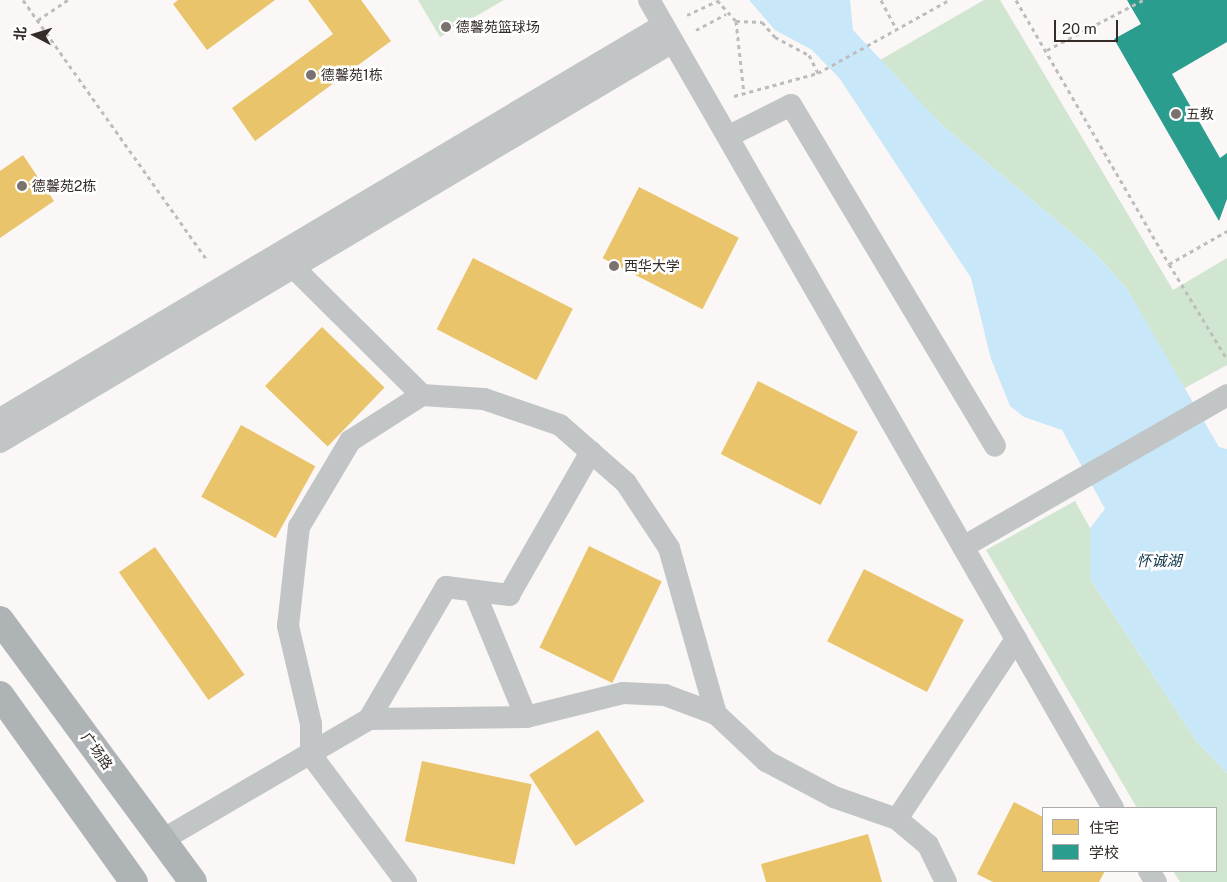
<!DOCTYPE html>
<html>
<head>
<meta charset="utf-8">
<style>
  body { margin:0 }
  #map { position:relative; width:1227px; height:882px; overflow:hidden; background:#faf7f6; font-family:"Public Sans","Noto Sans SC",sans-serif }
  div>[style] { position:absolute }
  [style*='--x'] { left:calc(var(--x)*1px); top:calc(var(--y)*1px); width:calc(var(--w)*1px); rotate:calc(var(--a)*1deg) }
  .green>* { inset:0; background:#d1e6d0 }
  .water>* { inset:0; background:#c8e8fa }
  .homes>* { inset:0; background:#e9c46a; transform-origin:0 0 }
  .schools>* { inset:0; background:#2a9d8f }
  .path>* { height:3px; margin-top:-1.5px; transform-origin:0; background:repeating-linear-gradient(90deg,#bdbdbd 0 4px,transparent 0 8px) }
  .minor>* { height:22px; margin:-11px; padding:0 11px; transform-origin:11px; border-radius:11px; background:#c1c5c6 }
  .major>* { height:28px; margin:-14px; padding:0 14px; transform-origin:14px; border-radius:14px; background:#aeb3b5 }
  .dots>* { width:14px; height:14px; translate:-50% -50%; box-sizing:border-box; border:2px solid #fff; border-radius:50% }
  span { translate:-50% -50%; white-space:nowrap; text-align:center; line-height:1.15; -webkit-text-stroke:5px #fff; paint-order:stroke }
  .poi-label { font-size:14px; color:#352b27 }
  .left { translate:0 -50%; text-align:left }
  .street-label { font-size:14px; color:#352b27 }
  .water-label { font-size:15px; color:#113748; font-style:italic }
  .legend { position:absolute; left:1042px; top:807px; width:175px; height:65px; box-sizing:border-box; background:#fff; border:1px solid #aeaaa9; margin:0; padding:6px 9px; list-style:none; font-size:15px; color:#352b27 }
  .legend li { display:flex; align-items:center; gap:10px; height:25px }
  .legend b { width:25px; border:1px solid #aeaaa9 }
  .north { position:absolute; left:10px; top:10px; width:50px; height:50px; -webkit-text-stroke:4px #fff; paint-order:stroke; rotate:275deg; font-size:14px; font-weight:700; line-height:20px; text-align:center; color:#352b27 }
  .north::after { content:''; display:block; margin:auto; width:18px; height:22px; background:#352b27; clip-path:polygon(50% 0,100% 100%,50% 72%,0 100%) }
  .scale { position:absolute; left:1054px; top:20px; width:64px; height:22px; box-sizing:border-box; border:2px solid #352b27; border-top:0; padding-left:6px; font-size:15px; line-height:18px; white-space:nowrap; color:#352b27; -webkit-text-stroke:4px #fff; paint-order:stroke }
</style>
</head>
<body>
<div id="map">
  <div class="green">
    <i style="clip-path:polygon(418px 0,504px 0,440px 37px)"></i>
    <i style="clip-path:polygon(984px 0,1000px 0,1173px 290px,1227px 258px,1227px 365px,1183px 389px,1127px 289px,1092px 250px,943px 126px,880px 60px)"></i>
    <i style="clip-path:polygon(1075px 501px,1090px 528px,1090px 579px,1197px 742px,1227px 773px,1227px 882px,1180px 882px,1173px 871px,1216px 871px,1216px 808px,1137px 808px,986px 550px)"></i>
  </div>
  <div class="water">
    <i style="clip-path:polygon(749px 0,850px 0,853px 30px,943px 126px,1092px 250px,1127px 289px,1219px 447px,1227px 449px,1227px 773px,1197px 742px,1090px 579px,1090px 528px,1105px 509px,1062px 430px,1024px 417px,1010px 406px,991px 359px,971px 278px,840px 79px,812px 50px,775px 30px)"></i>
  </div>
  <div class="homes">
    <i style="clip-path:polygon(178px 0,275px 0,207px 50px,173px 4px)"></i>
    <i style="clip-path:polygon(308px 0,361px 0,391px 41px,255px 141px,232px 108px,333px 34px)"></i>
    <i style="clip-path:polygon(23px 155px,54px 201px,0 238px,0 171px)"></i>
    <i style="left:639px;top:187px;width:112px;height:80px;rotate:27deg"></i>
    <i style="left:473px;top:258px;width:112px;height:80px;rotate:27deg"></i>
    <i style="left:322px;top:327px;width:87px;height:82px;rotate:44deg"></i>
    <i style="left:758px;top:381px;width:112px;height:82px;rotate:27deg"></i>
    <i style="left:241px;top:425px;width:85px;height:82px;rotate:29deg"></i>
    <i style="left:589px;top:546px;width:81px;height:113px;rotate:26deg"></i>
    <i style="left:155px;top:547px;width:156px;height:44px;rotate:55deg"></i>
    <i style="left:864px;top:569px;width:112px;height:81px;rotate:27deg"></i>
    <i style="left:598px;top:730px;width:85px;height:82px;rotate:57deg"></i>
    <i style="left:422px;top:761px;width:112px;height:82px;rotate:12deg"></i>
    <i style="clip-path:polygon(1014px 802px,1043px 817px,1043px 871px,1105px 871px,1099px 882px,993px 882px,977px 874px)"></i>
    <i style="clip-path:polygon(868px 834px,882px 882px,766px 882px,761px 864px)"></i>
  </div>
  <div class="schools">
    <i style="clip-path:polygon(1127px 0,1227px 0,1227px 42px,1172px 74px,1220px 158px,1227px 153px,1227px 199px,1219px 221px,1114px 39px,1141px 24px)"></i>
  </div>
  <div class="path">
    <i style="--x:23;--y:0;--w:320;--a:54.7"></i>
    <i style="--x:717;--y:0;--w:28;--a:48"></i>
    <i style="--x:736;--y:21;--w:26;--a:2"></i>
    <i style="--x:762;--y:22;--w:20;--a:49"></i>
    <i style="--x:775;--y:37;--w:38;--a:28"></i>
    <i style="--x:809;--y:55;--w:20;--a:63"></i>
    <i style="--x:881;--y:0;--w:34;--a:62"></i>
    <i style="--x:1016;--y:0;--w:305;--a:59.9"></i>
    <i style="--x:1169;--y:264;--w:67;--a:-29.6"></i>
    <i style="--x:687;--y:15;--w:33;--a:-25"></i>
    <i style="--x:38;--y:20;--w:36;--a:-34"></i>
    <i style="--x:736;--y:21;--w:72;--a:83.7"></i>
    <i style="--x:696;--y:30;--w:34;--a:-28"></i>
    <i style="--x:1047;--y:50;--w:108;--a:-27.5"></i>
    <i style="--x:734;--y:96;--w:87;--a:-15.3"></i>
    <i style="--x:818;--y:73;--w:150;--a:-29.1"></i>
    <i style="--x:1169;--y:264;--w:111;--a:58.6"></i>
  </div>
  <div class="minor">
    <i style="--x:649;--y:0;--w:932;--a:60.13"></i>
    <i style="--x:729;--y:136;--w:69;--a:-26.6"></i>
    <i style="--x:791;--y:105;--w:397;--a:59.1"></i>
    <i style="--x:291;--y:265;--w:185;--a:44.8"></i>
    <i style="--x:0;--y:419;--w:771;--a:-30.72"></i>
    <i style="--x:0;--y:442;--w:783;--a:-30.73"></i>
    <i style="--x:963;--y:547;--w:305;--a:-29.9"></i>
    <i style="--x:474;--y:591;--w:136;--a:67.6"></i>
    <i style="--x:369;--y:719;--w:157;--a:-0.7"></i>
    <i style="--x:526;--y:717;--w:100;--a:-13.9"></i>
    <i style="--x:623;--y:693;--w:42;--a:2.7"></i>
    <i style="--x:665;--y:695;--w:54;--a:20.4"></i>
    <i style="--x:897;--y:819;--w:216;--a:-56.5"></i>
    <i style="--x:162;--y:840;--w:240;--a:-30.3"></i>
    <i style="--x:369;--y:719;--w:153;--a:-59.7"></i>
    <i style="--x:446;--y:587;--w:64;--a:7.2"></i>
    <i style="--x:509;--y:595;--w:165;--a:-60.2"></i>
    <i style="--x:1149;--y:871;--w:13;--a:58"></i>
    <i style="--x:406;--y:882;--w:159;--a:-126.8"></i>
    <i style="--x:311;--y:755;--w:31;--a:-90"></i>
    <i style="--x:311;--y:724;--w:101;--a:-103.2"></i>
    <i style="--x:288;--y:626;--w:100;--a:-83.7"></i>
    <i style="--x:299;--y:527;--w:100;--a:-59.3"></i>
    <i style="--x:350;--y:441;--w:85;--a:-32.6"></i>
    <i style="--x:422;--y:395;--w:62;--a:3.7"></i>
    <i style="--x:484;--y:399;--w:80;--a:18.9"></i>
    <i style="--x:560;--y:425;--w:88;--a:41.3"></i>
    <i style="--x:626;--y:483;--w:78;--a:56.5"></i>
    <i style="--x:669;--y:548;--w:173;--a:74.2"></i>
    <i style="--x:716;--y:714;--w:69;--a:43.2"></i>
    <i style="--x:766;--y:761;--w:77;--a:27.9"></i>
    <i style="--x:834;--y:797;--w:67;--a:19.2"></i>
    <i style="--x:897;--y:819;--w:40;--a:40"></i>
    <i style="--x:928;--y:845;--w:41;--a:64.1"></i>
  </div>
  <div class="major">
    <i style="--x:0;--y:620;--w:325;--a:53.6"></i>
    <i style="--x:0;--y:695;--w:230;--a:54.4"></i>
  </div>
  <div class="dots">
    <i style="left:446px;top:27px;background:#7a726f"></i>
    <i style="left:311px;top:75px;background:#7a726f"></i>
    <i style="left:1176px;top:114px;background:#7a726f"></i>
    <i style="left:22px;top:186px;background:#7a726f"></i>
    <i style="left:614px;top:266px;background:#7a726f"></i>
  </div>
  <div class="poi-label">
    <span class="left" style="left:456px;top:27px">德馨苑篮球场</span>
    <span class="left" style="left:321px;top:75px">德馨苑1栋</span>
    <span class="left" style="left:1186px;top:114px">五教</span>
    <span class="left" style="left:32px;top:186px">德馨苑2栋</span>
    <span class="left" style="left:624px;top:266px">西华大学</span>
  </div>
  <div class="street-label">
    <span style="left:97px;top:751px;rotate:54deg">广场路</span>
  </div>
  <div class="water-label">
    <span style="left:1159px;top:561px">怀诚湖</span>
  </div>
  <ul class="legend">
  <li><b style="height:14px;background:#e9c46a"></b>住宅</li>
  <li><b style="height:14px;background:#2a9d8f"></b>学校</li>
  </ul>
  <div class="north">北</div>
  <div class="scale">20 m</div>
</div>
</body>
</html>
